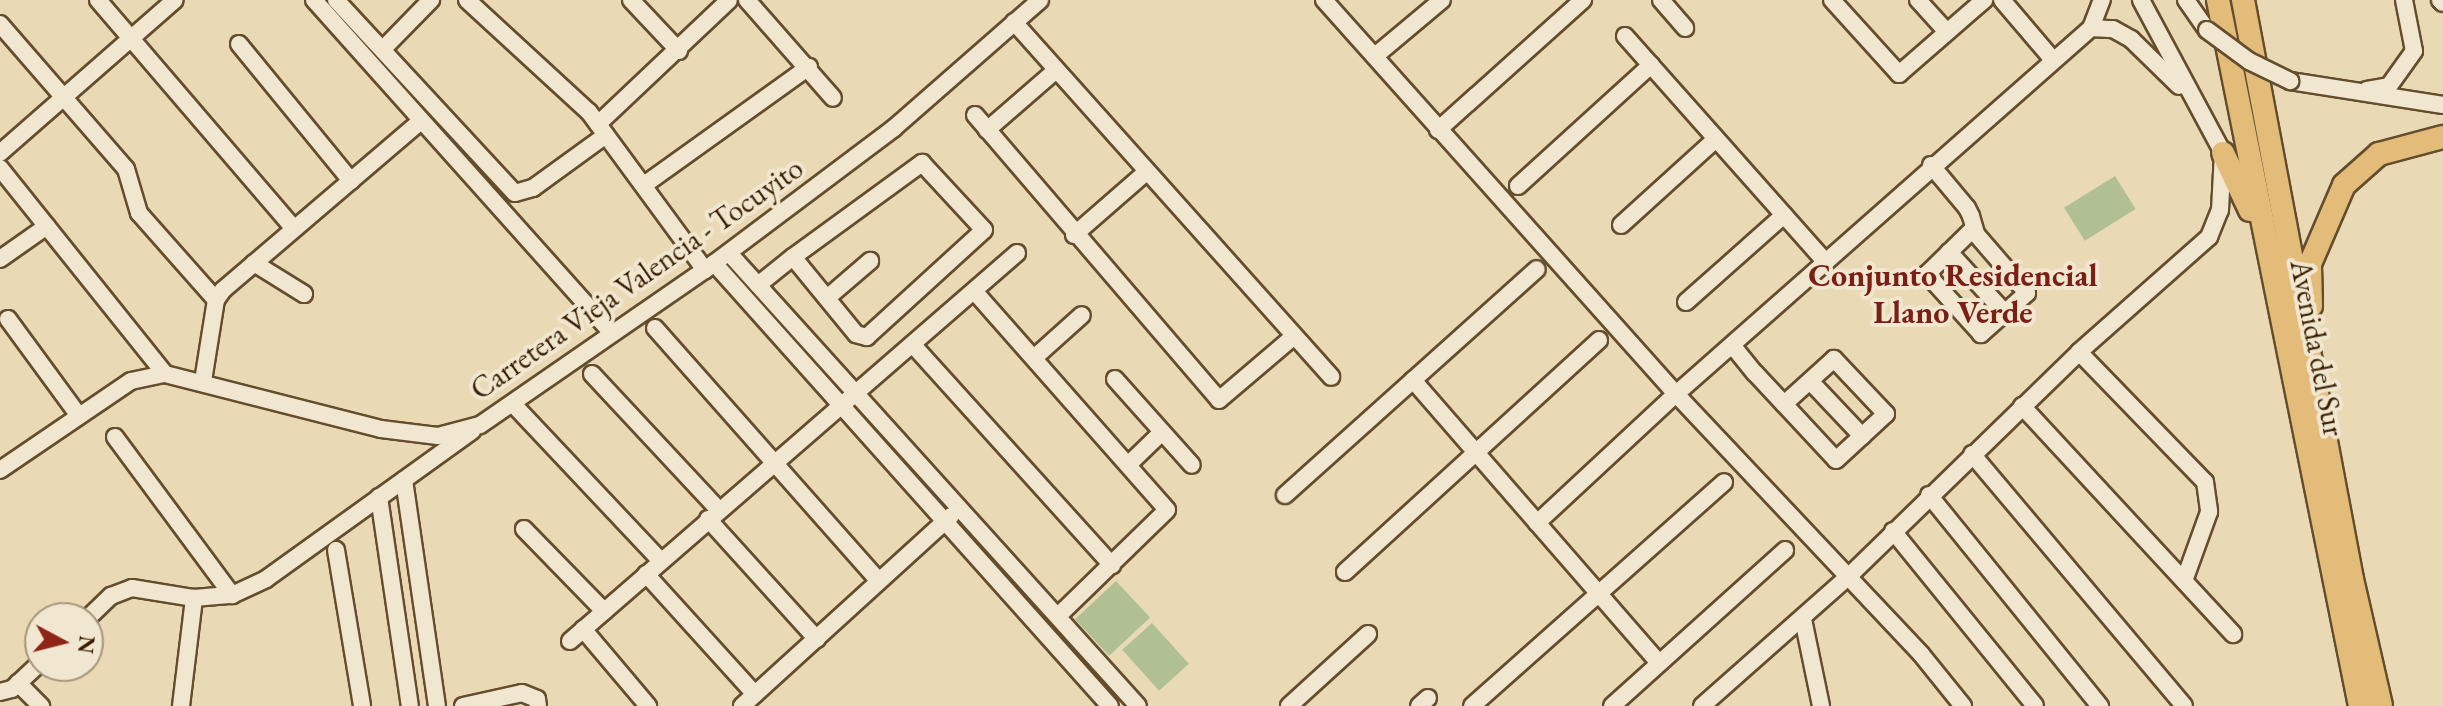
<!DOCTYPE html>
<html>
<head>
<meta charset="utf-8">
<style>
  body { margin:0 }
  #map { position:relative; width:2443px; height:706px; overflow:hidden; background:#e9d9b5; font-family:"EB Garamond",serif }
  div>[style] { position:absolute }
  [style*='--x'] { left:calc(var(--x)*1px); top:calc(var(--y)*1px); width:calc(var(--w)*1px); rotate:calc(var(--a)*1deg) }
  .green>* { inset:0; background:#b0c092; transform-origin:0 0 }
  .roads { filter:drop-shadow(2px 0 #644d2d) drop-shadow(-2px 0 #644d2d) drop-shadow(0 2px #644d2d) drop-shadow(0 -2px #644d2d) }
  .minor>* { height:16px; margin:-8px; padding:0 8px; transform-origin:8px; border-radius:8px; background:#f1e6cf }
  .highway>* { height:22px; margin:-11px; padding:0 11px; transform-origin:11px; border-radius:11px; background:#e4bc7a }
  .bridges { filter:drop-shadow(2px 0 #644d2d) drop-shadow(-2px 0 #644d2d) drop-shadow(0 2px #644d2d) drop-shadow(0 -2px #644d2d) }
  .minor-bridge>* { height:16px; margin:-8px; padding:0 8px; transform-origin:8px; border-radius:8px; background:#f1e6cf }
  span { translate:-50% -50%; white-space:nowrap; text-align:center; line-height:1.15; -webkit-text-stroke:8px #f1e6cf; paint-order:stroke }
  .street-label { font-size:30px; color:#371e00 }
  .neighbourhood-label { font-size:32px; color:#7a1f14; font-weight:700 }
  .north { position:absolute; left:24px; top:602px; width:80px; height:80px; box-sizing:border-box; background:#f1e6cf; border:2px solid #a7967c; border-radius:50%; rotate:97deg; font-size:22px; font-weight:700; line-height:32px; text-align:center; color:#371e00 }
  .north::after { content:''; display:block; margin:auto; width:28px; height:36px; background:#8f2418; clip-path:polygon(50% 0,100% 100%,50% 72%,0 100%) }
</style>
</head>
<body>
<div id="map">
  <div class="green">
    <i style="left:2115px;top:176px;width:39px;height:60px;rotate:58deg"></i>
    <i style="left:1116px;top:581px;width:50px;height:56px;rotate:47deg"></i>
    <i style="left:1152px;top:623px;width:55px;height:40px;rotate:48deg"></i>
  </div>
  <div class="roads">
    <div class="minor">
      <i style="--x:98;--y:0;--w:301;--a:49.4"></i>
      <i style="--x:314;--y:0;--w:447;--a:48.2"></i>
      <i style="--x:336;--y:0;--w:263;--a:47.2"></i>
      <i style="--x:515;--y:193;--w:19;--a:-16"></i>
      <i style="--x:533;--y:188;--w:90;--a:-36"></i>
      <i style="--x:467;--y:0;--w:166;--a:42.6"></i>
      <i style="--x:589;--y:112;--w:196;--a:53.7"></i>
      <i style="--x:631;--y:0;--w:70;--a:46.7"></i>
      <i style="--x:747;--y:0;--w:130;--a:48.7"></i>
      <i style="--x:1324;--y:0;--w:528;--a:48.22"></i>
      <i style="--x:1676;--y:394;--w:553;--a:-41.41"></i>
      <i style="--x:2091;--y:28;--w:30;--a:-69"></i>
      <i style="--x:1661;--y:0;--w:37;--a:49"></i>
      <i style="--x:1832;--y:0;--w:100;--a:47.8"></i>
      <i style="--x:1899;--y:74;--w:113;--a:-41"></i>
      <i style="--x:1918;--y:0;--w:43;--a:47.8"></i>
      <i style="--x:2002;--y:0;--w:79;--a:49.6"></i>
      <i style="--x:2186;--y:0;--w:37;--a:55"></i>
      <i style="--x:2440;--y:0;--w:4;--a:45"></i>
      <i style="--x:1014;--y:22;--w:476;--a:48.2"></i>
      <i style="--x:0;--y:24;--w:192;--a:49"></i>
      <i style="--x:126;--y:169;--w:46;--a:73.5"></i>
      <i style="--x:139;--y:213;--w:116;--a:48.5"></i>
      <i style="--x:2091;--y:28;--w:22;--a:3"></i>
      <i style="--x:2113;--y:29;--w:21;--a:29"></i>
      <i style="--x:2131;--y:39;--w:67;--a:44.4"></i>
      <i style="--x:1625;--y:36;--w:300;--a:48.4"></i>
      <i style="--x:239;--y:44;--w:177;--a:50.7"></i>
      <i style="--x:383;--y:49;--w:69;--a:-45.6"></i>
      <i style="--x:1375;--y:56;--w:87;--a:-39.9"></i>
      <i style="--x:2290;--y:81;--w:155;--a:8.9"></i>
      <i style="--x:2367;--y:90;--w:22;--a:-10"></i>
      <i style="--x:2389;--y:86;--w:43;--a:-54.5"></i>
      <i style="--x:2414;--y:51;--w:52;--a:-101.1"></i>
      <i style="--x:975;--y:115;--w:375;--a:49.4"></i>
      <i style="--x:1219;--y:400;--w:97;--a:-40.4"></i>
      <i style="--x:598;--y:124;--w:180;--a:-43.4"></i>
      <i style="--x:987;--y:130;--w:90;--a:-40.9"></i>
      <i style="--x:1438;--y:130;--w:195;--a:-41.9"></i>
      <i style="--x:0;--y:153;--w:232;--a:-41.2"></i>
      <i style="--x:1931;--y:165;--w:56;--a:50.1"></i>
      <i style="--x:1967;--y:208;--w:9;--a:63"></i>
      <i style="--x:1971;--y:216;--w:19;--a:74"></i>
      <i style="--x:1976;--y:234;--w:78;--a:49.2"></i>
      <i style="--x:2027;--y:293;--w:62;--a:138.3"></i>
      <i style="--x:1981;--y:334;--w:81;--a:-132"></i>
      <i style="--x:1927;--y:274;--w:66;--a:-44.4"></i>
      <i style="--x:0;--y:168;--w:264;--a:51.3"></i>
      <i style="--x:644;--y:185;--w:203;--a:-35.6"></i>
      <i style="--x:1518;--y:186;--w:180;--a:-42.3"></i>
      <i style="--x:1621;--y:225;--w:128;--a:-42.2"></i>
      <i style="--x:1074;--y:235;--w:94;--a:-41.1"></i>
      <i style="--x:1949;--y:252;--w:83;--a:47.4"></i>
      <i style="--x:729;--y:253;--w:610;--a:47.92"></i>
      <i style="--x:0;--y:259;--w:57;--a:-35.1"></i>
      <i style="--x:254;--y:263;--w:59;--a:31.8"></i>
      <i style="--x:714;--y:263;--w:594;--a:48.21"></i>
      <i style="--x:758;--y:285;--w:45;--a:-38.7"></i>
      <i style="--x:793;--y:257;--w:160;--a:-36.1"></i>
      <i style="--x:922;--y:163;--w:91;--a:47.2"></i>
      <i style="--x:984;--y:230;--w:159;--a:137.6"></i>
      <i style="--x:867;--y:337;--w:11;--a:-165"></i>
      <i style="--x:856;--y:334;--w:99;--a:-129.3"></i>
      <i style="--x:975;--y:292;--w:290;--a:48.6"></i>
      <i style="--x:1167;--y:510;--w:152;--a:135.8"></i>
      <i style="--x:827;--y:298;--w:57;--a:-40.7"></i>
      <i style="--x:1686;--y:302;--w:131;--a:-41.6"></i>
      <i style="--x:8;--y:319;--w:120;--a:53.8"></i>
      <i style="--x:655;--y:328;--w:335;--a:48.5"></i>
      <i style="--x:913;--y:345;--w:297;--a:47.9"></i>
      <i style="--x:1732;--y:345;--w:36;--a:51"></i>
      <i style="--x:1755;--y:373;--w:42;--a:46.9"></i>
      <i style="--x:1784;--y:404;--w:76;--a:47.1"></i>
      <i style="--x:1836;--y:460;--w:68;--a:-42.6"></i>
      <i style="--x:1886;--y:414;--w:76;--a:-133.4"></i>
      <i style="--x:1834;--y:359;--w:67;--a:138"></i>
      <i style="--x:2079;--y:352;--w:181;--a:45.9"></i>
      <i style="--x:2205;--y:482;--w:30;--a:82"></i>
      <i style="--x:2209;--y:512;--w:73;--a:109.9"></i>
      <i style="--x:1034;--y:358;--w:64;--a:-41.9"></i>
      <i style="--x:592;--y:374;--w:186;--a:47"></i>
      <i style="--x:1115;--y:379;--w:115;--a:48.2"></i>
      <i style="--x:1413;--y:380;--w:375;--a:49"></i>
      <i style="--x:203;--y:381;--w:82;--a:-80.9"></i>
      <i style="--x:216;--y:300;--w:12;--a:-55"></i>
      <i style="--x:223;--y:290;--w:260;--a:-40.5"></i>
      <i style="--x:1810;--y:381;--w:76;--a:46.6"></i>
      <i style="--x:513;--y:404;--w:216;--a:46.7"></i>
      <i style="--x:2022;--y:406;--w:311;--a:47.2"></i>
      <i style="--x:115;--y:437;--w:197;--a:53.5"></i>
      <i style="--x:1972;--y:454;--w:329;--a:49.9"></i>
      <i style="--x:1128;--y:465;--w:47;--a:-44.1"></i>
      <i style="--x:0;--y:470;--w:158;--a:-34.2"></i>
      <i style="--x:131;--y:381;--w:35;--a:-12"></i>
      <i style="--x:165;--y:374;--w:223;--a:14.3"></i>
      <i style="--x:381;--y:429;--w:57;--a:7"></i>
      <i style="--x:438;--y:436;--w:43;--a:-14.7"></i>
      <i style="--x:480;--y:425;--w:273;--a:-34.6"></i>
      <i style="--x:705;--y:270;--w:236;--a:-36.9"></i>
      <i style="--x:894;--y:128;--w:194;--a:-41.2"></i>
      <i style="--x:404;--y:480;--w:228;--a:81.7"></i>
      <i style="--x:1285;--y:495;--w:338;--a:-41.9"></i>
      <i style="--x:1929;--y:495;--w:272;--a:51"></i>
      <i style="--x:379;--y:497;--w:211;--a:81.6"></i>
      <i style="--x:708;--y:519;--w:162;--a:47.8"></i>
      <i style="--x:1537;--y:523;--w:190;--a:-42.9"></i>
      <i style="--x:1676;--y:394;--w:357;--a:46.7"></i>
      <i style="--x:1921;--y:654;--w:67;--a:51.1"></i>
      <i style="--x:524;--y:529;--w:115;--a:45.7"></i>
      <i style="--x:1893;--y:531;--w:225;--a:50.9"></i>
      <i style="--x:336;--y:550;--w:158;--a:80.5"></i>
      <i style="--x:1345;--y:572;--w:344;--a:-42.4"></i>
      <i style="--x:646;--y:574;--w:162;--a:47.8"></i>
      <i style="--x:88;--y:618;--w:32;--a:-44"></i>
      <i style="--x:111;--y:596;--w:22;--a:-21"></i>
      <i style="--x:132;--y:588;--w:63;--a:9.2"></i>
      <i style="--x:194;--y:598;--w:38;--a:-5"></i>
      <i style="--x:232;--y:595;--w:38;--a:-25"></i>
      <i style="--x:266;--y:579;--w:254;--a:-35.7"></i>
      <i style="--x:1803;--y:619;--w:89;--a:78.3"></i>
      <i style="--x:583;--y:629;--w:101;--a:49.8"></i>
      <i style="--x:570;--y:641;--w:592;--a:-40.96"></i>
      <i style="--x:18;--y:683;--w:33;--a:45"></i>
      <i style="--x:0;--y:692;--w:12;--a:-14"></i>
      <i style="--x:12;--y:689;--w:38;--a:-43"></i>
      <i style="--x:181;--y:706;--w:109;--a:-83.1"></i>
      <i style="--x:463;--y:706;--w:60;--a:-12.4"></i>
      <i style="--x:522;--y:693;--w:16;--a:22"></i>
      <i style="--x:537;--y:699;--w:7;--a:82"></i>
      <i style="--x:742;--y:706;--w:282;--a:-42.3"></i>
      <i style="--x:1289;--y:706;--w:107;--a:-42.3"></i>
      <i style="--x:1419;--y:706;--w:12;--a:-42"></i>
      <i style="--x:1472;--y:706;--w:337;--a:-41.6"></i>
      <i style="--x:1612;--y:706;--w:233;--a:-42"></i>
      <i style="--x:1702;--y:706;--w:195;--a:-41.5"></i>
      <i style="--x:1848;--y:577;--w:322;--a:-44.2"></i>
      <i style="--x:2079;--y:352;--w:174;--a:-41.5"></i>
      <i style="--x:2209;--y:237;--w:29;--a:-68"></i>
      <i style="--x:2220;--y:210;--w:57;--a:-87"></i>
      <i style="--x:2223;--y:153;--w:174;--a:-118.2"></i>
    </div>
    <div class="highway">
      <i style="--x:2218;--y:0;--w:720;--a:78.63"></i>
      <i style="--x:2243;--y:0;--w:589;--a:79.34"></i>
      <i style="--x:2352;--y:579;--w:130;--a:77.1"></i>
      <i style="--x:2223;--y:153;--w:63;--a:64.7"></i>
      <i style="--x:2311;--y:306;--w:42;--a:-91.4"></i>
      <i style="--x:2310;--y:264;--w:86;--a:-66.7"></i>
      <i style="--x:2344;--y:185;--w:47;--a:-41.5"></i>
      <i style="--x:2379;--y:154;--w:66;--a:-14.9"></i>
    </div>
  </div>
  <div class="bridges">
    <div class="minor-bridge">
      <i style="--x:2207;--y:30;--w:52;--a:36.4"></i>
      <i style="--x:2249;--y:61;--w:46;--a:26"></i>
    </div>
  </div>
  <div class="street-label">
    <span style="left:637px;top:279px;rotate:-35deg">Carretera Vieja Valencia - Tocuyito</span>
    <span style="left:2317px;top:348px;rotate:79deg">Avenida del Sur</span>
  </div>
  <div class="neighbourhood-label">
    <span style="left:1953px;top:294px">Conjunto Residencial<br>Llano Verde</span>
  </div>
  <div class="north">N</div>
</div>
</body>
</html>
